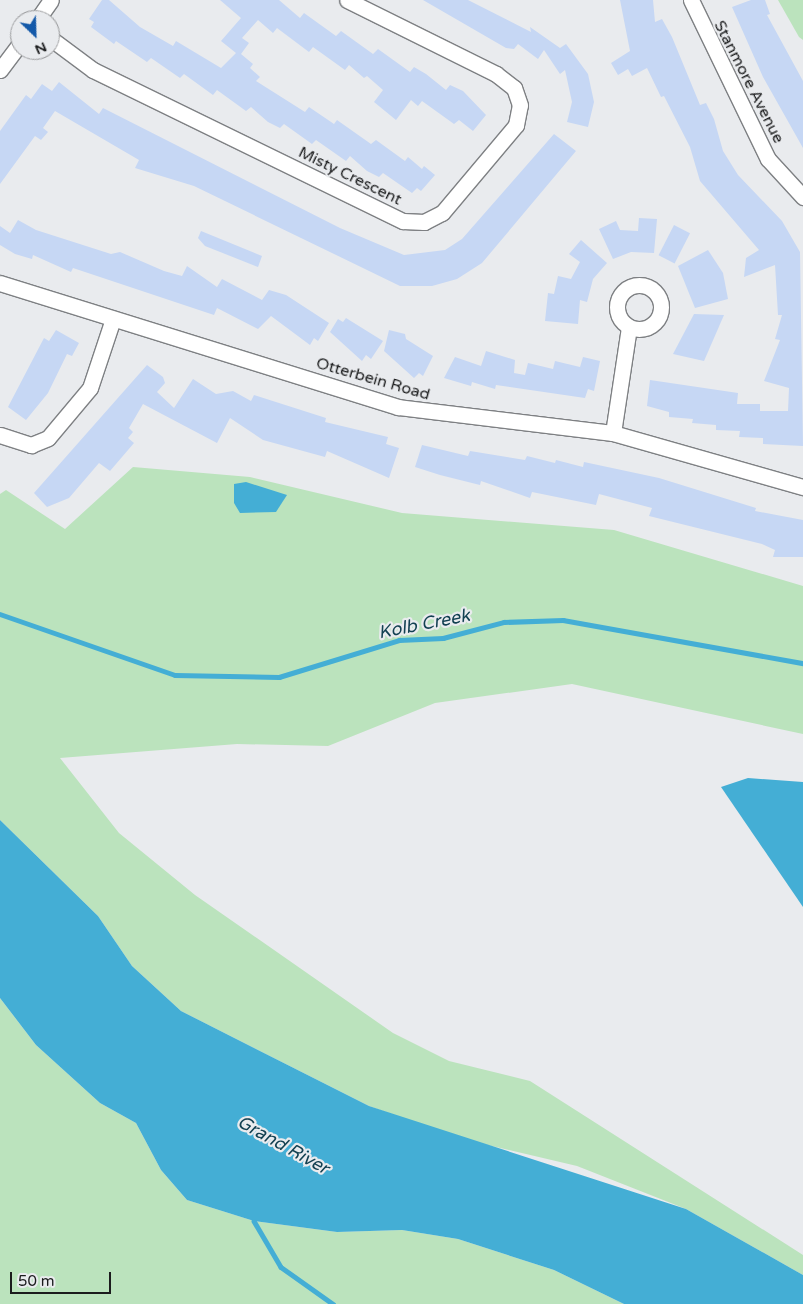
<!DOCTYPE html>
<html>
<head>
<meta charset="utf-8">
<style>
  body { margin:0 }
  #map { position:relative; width:803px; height:1304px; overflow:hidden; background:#e9ebee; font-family:"Varela Round",sans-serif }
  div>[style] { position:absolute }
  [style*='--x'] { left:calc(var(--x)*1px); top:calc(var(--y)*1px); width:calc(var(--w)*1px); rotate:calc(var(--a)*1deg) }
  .green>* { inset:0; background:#bbe3bd }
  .water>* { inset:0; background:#44aed5 }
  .stream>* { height:4.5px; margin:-2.25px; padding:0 2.25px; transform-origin:2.25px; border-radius:2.25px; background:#44aed5 }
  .building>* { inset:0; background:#c6d7f4; transform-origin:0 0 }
  .roads { filter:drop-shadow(1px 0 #7e8083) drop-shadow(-1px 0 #7e8083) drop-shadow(0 1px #7e8083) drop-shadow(0 -1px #7e8083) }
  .minor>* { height:15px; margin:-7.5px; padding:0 7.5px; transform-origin:7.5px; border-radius:7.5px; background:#fff }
  .minor>.ring { margin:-7.5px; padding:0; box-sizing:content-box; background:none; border:15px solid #fff; border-radius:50% }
  span { translate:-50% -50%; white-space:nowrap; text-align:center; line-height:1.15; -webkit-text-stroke:4.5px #e9ebee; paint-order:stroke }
  .street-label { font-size:16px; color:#1b1c1d }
  .water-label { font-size:18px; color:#134152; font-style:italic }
  .north { position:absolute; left:10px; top:10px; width:50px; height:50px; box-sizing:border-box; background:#e9ebee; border:1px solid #97989a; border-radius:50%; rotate:156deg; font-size:14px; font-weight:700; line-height:20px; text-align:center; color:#1b1c1d }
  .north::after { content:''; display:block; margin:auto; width:18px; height:22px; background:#1459a9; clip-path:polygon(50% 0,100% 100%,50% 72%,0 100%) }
  .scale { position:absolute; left:10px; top:1272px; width:101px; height:22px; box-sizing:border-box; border:2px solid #1b1c1d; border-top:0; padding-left:6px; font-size:15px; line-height:18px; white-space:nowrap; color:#1b1c1d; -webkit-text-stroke:4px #e9ebee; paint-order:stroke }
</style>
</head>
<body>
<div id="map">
  <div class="green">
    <i style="clip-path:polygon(778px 0,803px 0,803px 40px,799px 37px)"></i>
    <i style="clip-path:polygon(133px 467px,250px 477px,402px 513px,614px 530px,803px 586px,803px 734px,572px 684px,435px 703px,328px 746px,237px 744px,60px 758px,119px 833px,195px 895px,393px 1033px,449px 1061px,530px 1081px,803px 1255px,803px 1275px,686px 1209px,577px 1166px,466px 1140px,369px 1106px,181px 1011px,132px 966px,98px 916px,0 820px,0 494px,6px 490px,65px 529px)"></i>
    <i style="clip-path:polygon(0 998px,36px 1045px,100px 1103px,136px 1123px,161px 1170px,187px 1200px,254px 1221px,337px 1232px,402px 1230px,458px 1239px,554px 1270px,624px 1304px,0 1304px)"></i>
  </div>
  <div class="water">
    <i style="clip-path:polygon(246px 482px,287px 495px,276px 512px,240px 513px,234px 503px,234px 484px)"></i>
    <i style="clip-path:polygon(748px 778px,803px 782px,803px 907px,721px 787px)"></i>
    <i style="clip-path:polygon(0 820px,98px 916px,132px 966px,181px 1011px,369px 1106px,686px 1209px,803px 1275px,803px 1304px,624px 1304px,554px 1270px,458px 1239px,402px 1230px,337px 1232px,254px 1221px,187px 1200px,161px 1170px,136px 1123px,100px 1103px,36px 1045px,0 998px)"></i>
  </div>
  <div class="stream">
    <i style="--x:0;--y:614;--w:185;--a:19.2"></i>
    <i style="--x:175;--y:675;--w:104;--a:1.1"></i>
    <i style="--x:279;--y:677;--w:126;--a:-17.1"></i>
    <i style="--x:399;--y:640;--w:44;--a:-2.6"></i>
    <i style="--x:443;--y:638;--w:63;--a:-14.7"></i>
    <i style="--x:504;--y:622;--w:59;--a:-1.9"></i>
    <i style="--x:563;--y:620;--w:244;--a:10.2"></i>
    <i style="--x:254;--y:1221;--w:53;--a:59.6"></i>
    <i style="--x:281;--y:1267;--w:64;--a:35.4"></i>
  </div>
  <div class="building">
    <i style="clip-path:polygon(102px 0,109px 0,140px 27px,173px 46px,176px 41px,221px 68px,236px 53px,221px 41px,241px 18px,220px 0,279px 0,300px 18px,304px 13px,336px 36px,341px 31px,373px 54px,378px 49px,410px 72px,414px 67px,426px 74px,446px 90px,450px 85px,463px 91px,486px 115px,473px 131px,459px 120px,454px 124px,422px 101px,418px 106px,411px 100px,396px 120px,374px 102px,383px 90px,367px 76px,364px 78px,349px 65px,345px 70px,313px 47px,309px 52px,277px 28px,273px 33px,258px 20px,242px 38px,249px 43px,241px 54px,253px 64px,250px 68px,260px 77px,256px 81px,305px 112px,309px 107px,334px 124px,337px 120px,371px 144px,376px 140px,405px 161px,408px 157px,422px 169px,424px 166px,435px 175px,421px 191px,417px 188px,412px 193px,383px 173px,379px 177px,367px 171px,350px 156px,346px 161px,316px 140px,312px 144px,284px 124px,280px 128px,268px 122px,251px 107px,246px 111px,217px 90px,213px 95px,184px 74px,180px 78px,151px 58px,147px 62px,116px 41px,114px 44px,91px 27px,94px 22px,89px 19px)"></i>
    <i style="clip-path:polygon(423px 0,468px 0,531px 32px,530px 27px,560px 48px,566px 44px,588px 74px,594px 102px,588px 127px,567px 122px,572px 102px,565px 70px,560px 74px,544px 50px,538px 59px,518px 44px,514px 49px,506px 48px)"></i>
    <i style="clip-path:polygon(620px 0,653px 0,655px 22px,662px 19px,672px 37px,700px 105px,706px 103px,714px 119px,723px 151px,738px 175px,782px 221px,800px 252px,803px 446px,763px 444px,763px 438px,739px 437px,740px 431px,716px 430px,716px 425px,692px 423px,693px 419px,669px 417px,669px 412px,647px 406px,650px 380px,738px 393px,737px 404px,760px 404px,760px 411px,788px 411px,789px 388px,764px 381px,780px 340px,775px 339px,782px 315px,778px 315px,775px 265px,744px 277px,746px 258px,759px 250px,700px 181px,690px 147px,664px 96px,661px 97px,647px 68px,632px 76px,628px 69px,618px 75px,611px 63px,630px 51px)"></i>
    <i style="clip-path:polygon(751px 0,765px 0,770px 14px,767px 15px,803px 81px,803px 148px,763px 77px,732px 7px)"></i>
    <i style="clip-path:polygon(59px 82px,99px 114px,103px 108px,340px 228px,404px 255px,445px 250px,462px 239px,554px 134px,576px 151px,482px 263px,457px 279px,432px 286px,400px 286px,194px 186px,135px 168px,139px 160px,55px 111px,43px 128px,48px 132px,41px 140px,35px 136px,0 184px,0 131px,26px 95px,31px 99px,42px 84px,52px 91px)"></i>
    <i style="clip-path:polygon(639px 218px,657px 219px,654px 253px,631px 252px,613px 259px,599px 229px,616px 221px,620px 230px,638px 231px)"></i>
    <i style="clip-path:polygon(18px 220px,36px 230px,111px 254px,120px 252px,164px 271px,182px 276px,187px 266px,217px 287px,222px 279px,262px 300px,269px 290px,286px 295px,329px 323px,318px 341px,314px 338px,310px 345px,271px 316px,258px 329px,217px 308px,214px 315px,73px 268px,71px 272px,33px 255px,32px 259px,15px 254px,0 245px,0 226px,10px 233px)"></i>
    <i style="left:674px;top:225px;width:18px;height:34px;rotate:27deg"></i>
    <i style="clip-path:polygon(201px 231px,262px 256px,258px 267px,205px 246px,198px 238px)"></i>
    <i style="clip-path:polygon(581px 240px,607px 263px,593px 279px,587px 302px,580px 300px,578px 324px,545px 321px,548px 293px,554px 294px,558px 276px,571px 279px,580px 262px,569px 254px)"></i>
    <i style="clip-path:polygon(708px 250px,723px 273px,728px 299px,695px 308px,678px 266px)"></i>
    <i style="clip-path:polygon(694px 314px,724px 315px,704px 361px,673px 354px)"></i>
    <i style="clip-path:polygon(346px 318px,383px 341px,371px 359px,366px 355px,362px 361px,330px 332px,338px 319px,343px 322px)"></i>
    <i style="clip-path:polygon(56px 330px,79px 343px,72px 356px,67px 354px,48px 393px,26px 420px,8px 407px,44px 338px,49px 341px)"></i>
    <i style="clip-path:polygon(389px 330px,405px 334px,406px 339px,433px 356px,423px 376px,419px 373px,414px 378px,384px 351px)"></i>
    <i style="clip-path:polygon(486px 351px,515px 360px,514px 373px,525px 375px,528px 363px,553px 369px,555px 361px,580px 367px,583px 357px,600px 361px,594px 391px,588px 389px,585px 398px,496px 385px,495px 389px,472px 382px,471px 386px,444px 378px,455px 357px,481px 366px)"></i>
    <i style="clip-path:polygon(147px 365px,163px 377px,165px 383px,157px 392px,174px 408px,193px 379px,216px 394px,233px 391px,251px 401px,254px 395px,326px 418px,325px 422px,388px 437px,386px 444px,399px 448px,389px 478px,327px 451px,325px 457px,263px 440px,230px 418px,217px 443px,143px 404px,129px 428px,133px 432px,128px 438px,134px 443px,110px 471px,99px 463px,69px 498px,47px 507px,34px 493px)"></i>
    <i style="clip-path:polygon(422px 445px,468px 456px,470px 451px,525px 460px,527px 456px,555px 463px,556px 460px,583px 467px,584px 462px,659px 478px,756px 508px,755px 511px,803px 520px,803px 557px,773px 557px,775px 550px,762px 544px,649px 516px,652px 508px,599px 494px,596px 505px,532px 492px,530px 498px,481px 481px,480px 485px,440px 475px,415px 467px)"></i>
  </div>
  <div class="roads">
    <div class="minor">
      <i style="--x:691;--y:0;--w:177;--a:64.2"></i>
      <i style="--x:768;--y:159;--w:52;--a:47.4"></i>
      <i style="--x:37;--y:20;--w:24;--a:-55"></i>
      <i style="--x:50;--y:38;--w:54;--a:36.7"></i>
      <i style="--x:93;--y:70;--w:345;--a:26"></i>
      <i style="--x:403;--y:221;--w:21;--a:3"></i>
      <i style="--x:424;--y:222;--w:20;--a:-27"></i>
      <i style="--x:442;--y:213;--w:115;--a:-49.9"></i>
      <i style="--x:516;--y:125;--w:20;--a:-79"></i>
      <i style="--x:520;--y:105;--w:18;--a:-109"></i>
      <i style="--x:514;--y:88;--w:23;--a:-142"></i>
      <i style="--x:496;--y:74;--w:166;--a:-153.6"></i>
      <i style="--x:0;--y:70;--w:34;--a:-53"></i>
      <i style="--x:0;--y:283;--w:417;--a:17.3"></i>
      <i style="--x:398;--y:407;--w:217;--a:6.9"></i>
      <i style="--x:613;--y:433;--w:198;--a:15.9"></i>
      <i class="ring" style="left:617px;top:285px;width:29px;height:29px"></i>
      <i style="--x:613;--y:433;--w:107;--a:-81.4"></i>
      <i style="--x:0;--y:435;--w:33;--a:18"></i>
      <i style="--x:31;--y:445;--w:18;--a:-22"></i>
      <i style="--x:48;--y:438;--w:65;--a:-50"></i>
      <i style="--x:90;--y:388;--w:73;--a:-71.6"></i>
    </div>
  </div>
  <div class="street-label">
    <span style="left:749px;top:82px;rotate:63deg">Stanmore Avenue</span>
    <span style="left:350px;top:176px;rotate:26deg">Misty Crescent</span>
    <span style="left:373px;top:379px;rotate:16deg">Otterbein Road</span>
  </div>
  <div class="water-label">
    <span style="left:424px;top:624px;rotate:-11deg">Kolb Creek</span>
    <span style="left:283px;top:1145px;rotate:29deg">Grand River</span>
  </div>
  <div class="north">N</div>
  <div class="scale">50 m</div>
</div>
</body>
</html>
